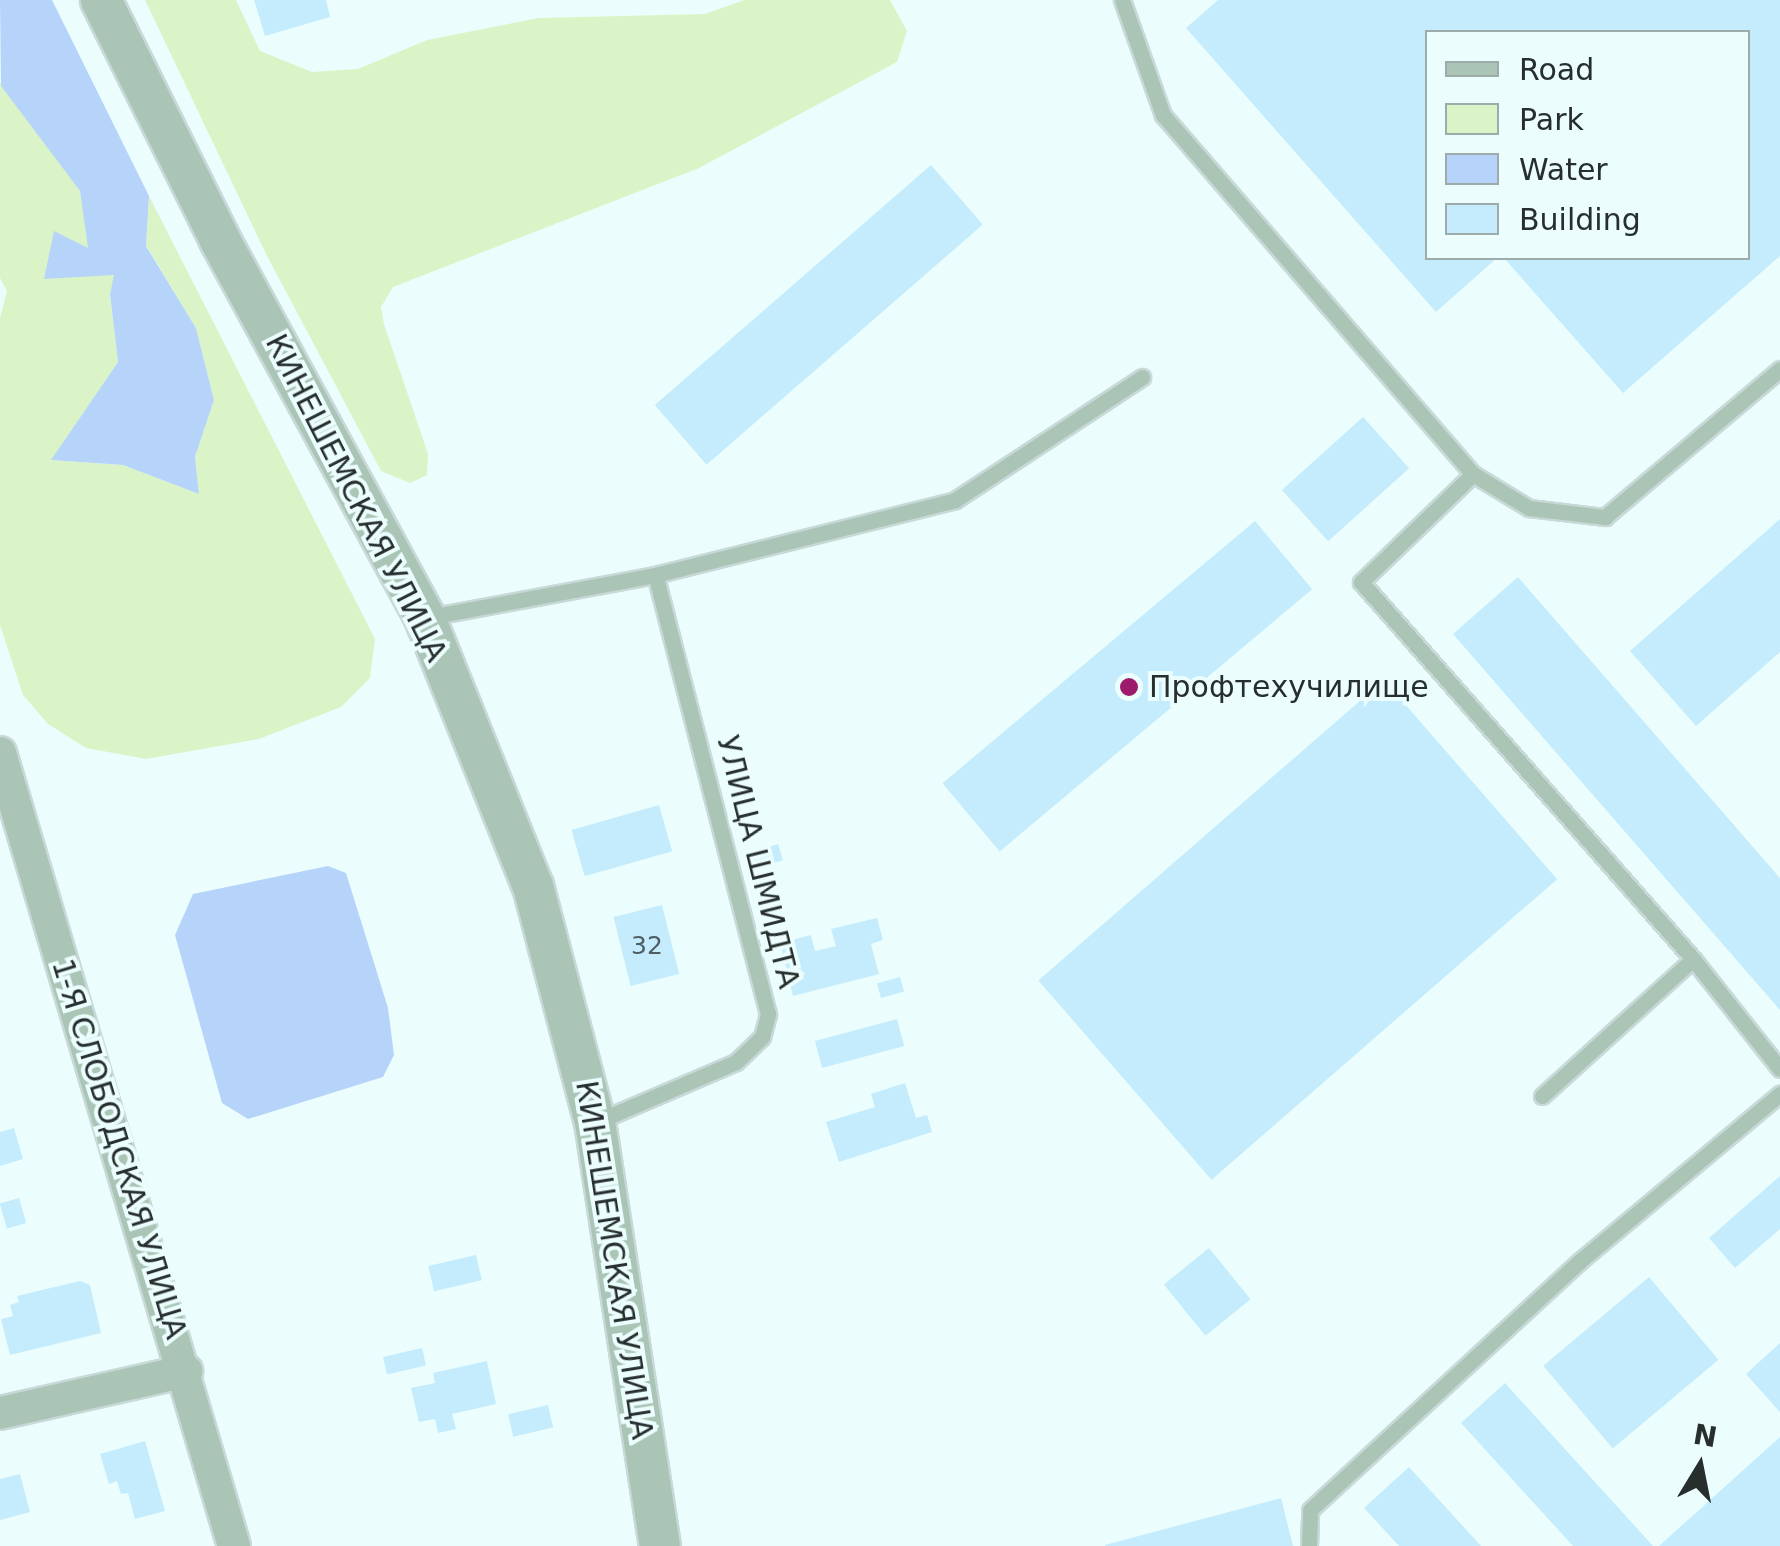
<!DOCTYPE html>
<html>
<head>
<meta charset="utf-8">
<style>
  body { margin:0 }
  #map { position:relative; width:1780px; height:1546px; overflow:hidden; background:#ebfefd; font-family:"DejaVu Sans",sans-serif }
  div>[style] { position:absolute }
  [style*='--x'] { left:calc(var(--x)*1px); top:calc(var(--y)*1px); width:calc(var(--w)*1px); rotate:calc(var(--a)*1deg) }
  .green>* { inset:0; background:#dbf4c7 }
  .water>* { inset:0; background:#b6d4fa }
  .building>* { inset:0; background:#c4ecfc; transform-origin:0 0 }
  .roads { filter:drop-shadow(2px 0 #c8d9d8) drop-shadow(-2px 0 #c8d9d8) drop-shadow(0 2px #c8d9d8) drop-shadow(0 -2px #c8d9d8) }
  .service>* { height:15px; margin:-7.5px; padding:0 7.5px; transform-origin:7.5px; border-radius:7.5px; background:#aac4b6 }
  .minor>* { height:32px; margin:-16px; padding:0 16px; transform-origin:16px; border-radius:16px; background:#aac4b6 }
  .tertiary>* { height:40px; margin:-20px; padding:0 20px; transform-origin:20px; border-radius:20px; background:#aac4b6 }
  .dots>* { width:28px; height:28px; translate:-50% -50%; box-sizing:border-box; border:5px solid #ebfefd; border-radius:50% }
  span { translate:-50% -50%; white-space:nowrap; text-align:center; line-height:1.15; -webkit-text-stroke:8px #ebfefd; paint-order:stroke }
  .number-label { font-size:25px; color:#4e5e62 }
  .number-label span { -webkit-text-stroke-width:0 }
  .street-label { font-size:30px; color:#272e2e }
  .poi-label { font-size:30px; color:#272e2e }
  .left { translate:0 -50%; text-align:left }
  .legend { position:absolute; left:1425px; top:30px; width:325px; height:230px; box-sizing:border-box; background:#ebfefd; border:2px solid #9dabaa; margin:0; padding:12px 18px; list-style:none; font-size:30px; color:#272e2e }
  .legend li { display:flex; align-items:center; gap:20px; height:50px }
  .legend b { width:50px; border:2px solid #9dabaa }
  .north { position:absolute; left:1650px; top:1416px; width:100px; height:100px; -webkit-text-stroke:8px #ebfefd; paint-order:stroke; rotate:10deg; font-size:28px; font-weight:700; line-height:40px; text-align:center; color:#272e2e }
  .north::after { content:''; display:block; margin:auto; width:35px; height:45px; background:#272e2e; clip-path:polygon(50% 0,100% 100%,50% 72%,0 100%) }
</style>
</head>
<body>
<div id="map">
  <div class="green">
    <i style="clip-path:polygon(145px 0,236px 0,260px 51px,312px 72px,358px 69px,427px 40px,539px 18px,705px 14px,744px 0,890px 0,907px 31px,897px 62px,699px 168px,393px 287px,381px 307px,384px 324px,428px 454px,427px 475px,410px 483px,381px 471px,265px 252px)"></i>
    <i style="clip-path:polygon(0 82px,80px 191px,89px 249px,115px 274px,110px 294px,118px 362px,52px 460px,123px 465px,199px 494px,195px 457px,214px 400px,196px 328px,146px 245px,149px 196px,375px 639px,370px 678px,341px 707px,259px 739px,146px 759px,86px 748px,48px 724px,23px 695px,0 625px,0 318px,7px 291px,0 278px)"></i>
  </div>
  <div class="water">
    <i style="clip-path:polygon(0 0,52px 0,149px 196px,146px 246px,196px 328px,214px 400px,195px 457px,199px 494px,123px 465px,51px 460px,118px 362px,110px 294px,114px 275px,44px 279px,54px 231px,88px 248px,80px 191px,1px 86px)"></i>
    <i style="clip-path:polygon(328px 866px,346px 873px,388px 1008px,394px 1055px,383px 1077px,248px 1119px,222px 1103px,175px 935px,193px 894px)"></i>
  </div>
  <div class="building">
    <i style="clip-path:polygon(254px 0,326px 0,330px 17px,265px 36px)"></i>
    <i style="clip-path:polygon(1218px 0,1780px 0,1780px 256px,1623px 393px,1504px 258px,1748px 258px,1748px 32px,1428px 32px,1428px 258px,1497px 258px,1436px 312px,1186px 28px)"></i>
    <i style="left:931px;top:165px;width:79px;height:366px;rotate:49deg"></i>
    <i style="left:1363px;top:417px;width:69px;height:109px;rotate:48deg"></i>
    <i style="clip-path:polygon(1780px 519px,1780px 652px,1696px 726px,1630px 651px)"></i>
    <i style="left:1255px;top:521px;width:89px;height:408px;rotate:50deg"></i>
    <i style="clip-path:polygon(1518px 577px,1780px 878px,1780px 1010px,1453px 634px)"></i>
    <i style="left:1384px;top:680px;width:264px;height:458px;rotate:49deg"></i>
    <i style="left:659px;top:805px;width:48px;height:91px;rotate:74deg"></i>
    <i style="left:778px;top:844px;width:17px;height:30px;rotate:73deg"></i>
    <i style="left:662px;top:905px;width:71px;height:50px;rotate:76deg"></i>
    <i style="clip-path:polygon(877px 918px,883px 940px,871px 944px,879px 974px,793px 996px,780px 943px,811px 935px,815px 951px,836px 946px,831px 929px)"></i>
    <i style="left:900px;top:977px;width:15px;height:24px;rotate:74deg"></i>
    <i style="left:897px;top:1019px;width:28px;height:85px;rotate:75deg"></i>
    <i style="clip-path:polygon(905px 1083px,916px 1118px,927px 1115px,932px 1132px,839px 1162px,826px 1122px,875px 1107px,871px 1094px)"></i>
    <i style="clip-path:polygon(14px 1128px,23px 1159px,0 1166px,0 1132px)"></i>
    <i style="clip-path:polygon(1780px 1176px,1780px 1229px,1735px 1268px,1709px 1238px)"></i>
    <i style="left:19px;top:1198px;width:26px;height:20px;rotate:74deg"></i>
    <i style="left:1209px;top:1248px;width:66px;height:58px;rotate:51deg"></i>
    <i style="left:476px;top:1255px;width:26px;height:49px;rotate:77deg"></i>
    <i style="left:1649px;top:1277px;width:108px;height:138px;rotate:50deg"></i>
    <i style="clip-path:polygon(80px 1281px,90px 1285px,101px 1333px,10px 1355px,1px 1319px,13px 1316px,10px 1305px,19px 1302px,17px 1296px)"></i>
    <i style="clip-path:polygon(1780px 1343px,1780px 1412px,1746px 1374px)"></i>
    <i style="left:422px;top:1348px;width:18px;height:40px;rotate:77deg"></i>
    <i style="clip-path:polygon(487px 1361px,496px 1404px,452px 1414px,456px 1429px,438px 1433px,435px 1419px,419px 1422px,411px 1388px,435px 1383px,433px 1373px)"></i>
    <i style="clip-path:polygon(1505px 1383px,1653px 1546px,1573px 1546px,1461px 1423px)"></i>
    <i style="left:548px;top:1405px;width:23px;height:41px;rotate:77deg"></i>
    <i style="clip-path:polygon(1780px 1437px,1780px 1546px,1659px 1546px)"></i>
    <i style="clip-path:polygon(145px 1441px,165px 1511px,135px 1519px,128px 1493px,121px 1494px,117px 1481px,109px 1484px,100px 1454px)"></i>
    <i style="clip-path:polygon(1409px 1467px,1481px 1546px,1399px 1546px,1364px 1508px)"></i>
    <i style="clip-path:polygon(20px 1474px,30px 1512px,0 1520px,0 1479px)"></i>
    <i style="clip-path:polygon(1281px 1498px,1293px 1546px,1105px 1546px,1105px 1545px)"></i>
  </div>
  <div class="roads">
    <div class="service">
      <i style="--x:1122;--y:0;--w:122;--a:70.4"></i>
      <i style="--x:1163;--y:115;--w:474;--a:49.2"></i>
      <i style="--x:1473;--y:474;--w:156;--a:136"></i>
      <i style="--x:1361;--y:582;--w:502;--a:48.63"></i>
      <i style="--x:1693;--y:959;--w:140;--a:51.7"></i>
      <i style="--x:1473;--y:474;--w:66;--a:31.3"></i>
      <i style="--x:1529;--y:508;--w:77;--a:6.8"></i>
      <i style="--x:1605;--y:517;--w:229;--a:-40.2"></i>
      <i style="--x:429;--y:617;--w:230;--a:-10.5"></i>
      <i style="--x:655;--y:575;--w:309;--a:-14"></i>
      <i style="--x:955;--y:500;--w:224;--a:-33.3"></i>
      <i style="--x:1542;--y:1096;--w:204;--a:-42.2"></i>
      <i style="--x:596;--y:1122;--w:152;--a:-23.2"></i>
      <i style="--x:736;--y:1062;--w:36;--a:-44"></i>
      <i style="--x:762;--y:1037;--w:24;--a:-75"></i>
      <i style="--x:768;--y:1014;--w:453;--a:-104.4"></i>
      <i style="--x:1309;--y:1546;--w:36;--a:-88"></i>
      <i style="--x:1310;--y:1510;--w:367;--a:-42.7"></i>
      <i style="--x:1580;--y:1261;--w:261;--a:-39.9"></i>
    </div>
    <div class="minor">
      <i style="--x:0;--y:753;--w:827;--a:73.56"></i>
      <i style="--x:0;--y:1413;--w:191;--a:-12.7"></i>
    </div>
    <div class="tertiary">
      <i style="--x:101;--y:0;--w:268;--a:63.6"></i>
      <i style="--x:220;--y:240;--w:430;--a:61.5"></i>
      <i style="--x:425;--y:618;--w:289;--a:68.1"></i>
      <i style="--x:533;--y:886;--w:244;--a:75.3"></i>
      <i style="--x:595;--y:1122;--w:429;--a:81.3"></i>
    </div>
  </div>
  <div class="dots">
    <i style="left:1129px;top:687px;background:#9d1b6d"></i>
  </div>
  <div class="number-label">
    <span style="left:647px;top:946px">32</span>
  </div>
  <div class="street-label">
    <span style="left:356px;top:498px;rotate:63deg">КИНЕШЕМСКАЯ УЛИЦА</span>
    <span style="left:758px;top:862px;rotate:76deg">УЛИЦА ШМИДТА</span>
    <span style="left:119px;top:1149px;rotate:73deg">1-Я СЛОБОДСКАЯ УЛИЦА</span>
    <span style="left:614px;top:1260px;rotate:81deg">КИНЕШЕМСКАЯ УЛИЦА</span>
  </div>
  <div class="poi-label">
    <span class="left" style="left:1149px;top:687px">Профтехучилище</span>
  </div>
  <ul class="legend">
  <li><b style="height:12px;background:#aac4b6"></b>Road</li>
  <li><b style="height:28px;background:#dbf4c7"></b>Park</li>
  <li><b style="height:28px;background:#b6d4fa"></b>Water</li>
  <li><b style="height:28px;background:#c4ecfc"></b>Building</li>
  </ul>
  <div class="north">N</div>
</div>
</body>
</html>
